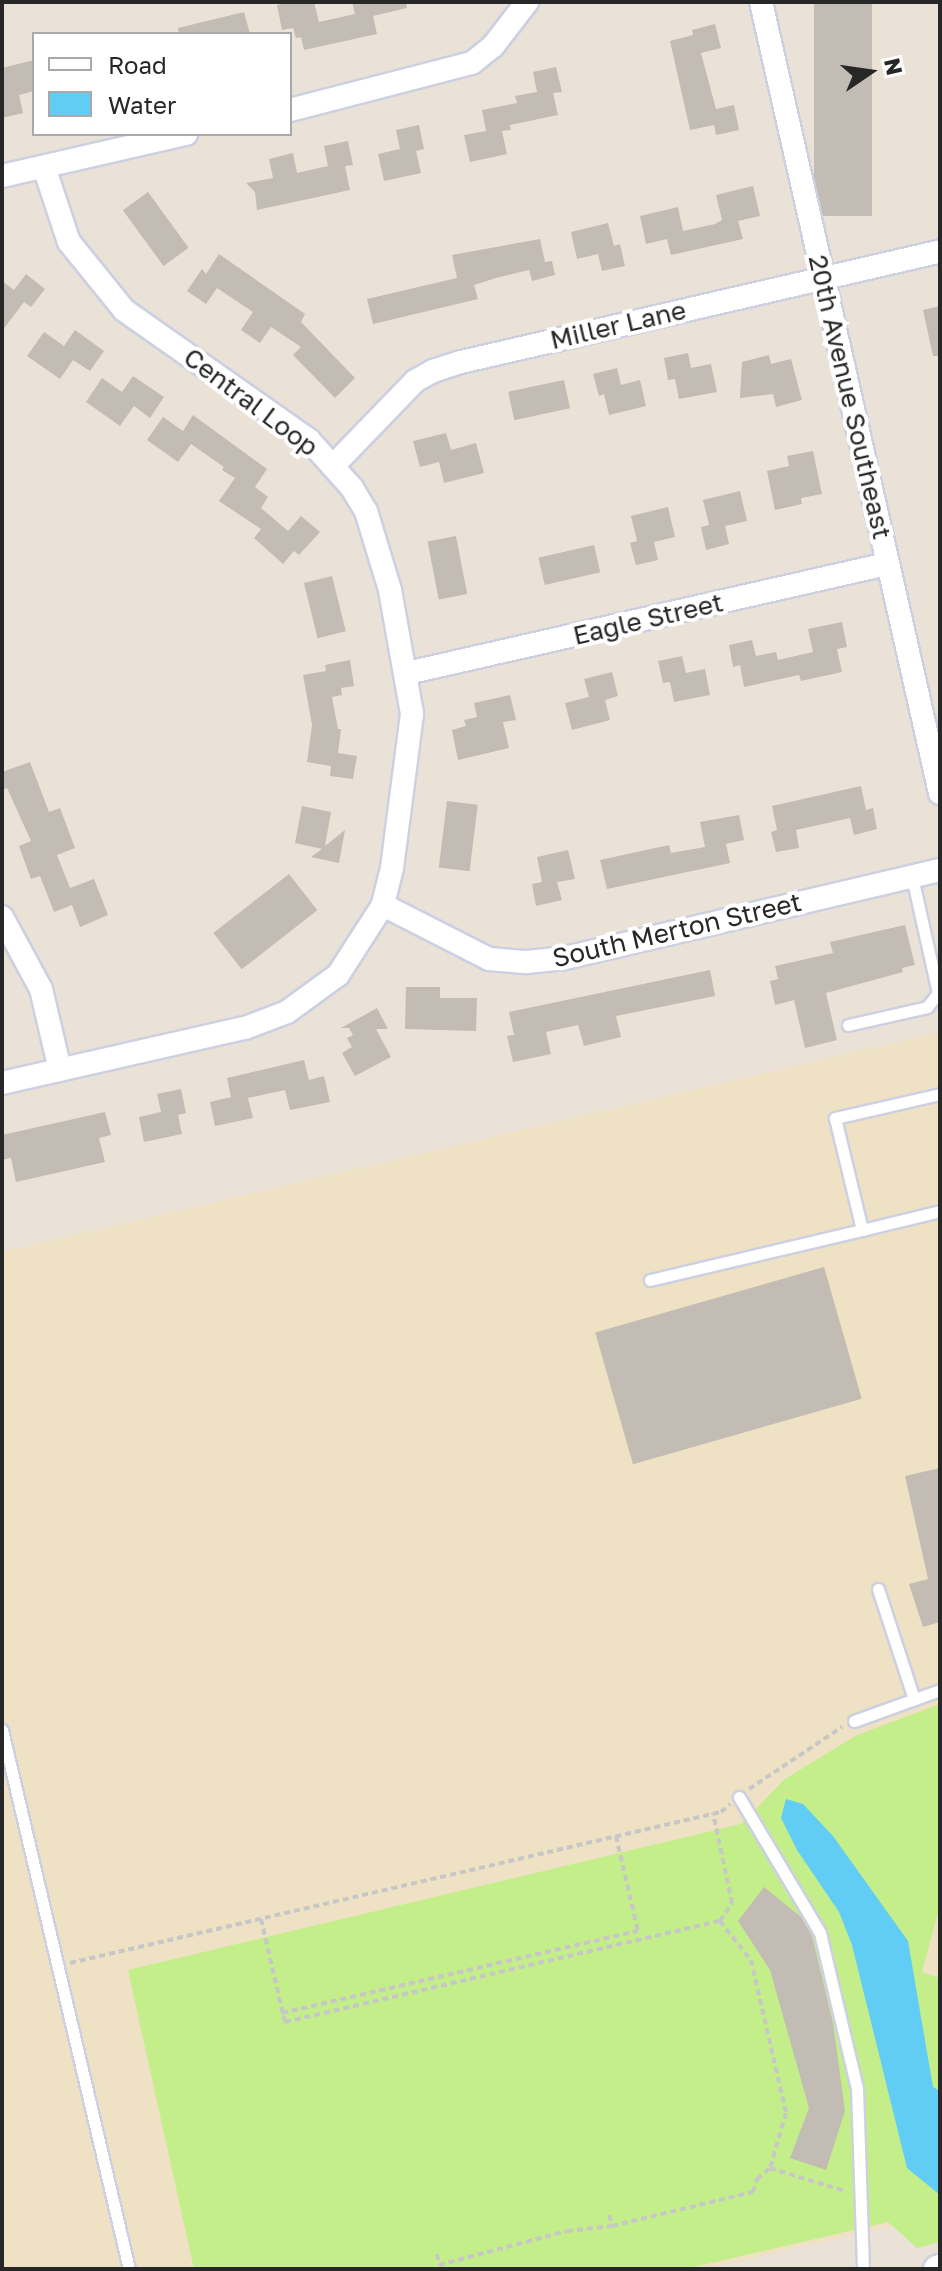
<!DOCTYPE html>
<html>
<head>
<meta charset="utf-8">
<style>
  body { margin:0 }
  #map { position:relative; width:942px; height:2271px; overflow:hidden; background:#ebe2d7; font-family:"Golos Text",sans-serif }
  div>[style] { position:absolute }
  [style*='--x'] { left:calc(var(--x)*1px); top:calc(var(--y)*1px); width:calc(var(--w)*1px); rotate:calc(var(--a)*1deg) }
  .education>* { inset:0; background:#eee1c4 }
  .pitch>* { inset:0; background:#c3ee89 }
  .water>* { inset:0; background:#61cdf5 }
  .building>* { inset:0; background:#c2bcb4; transform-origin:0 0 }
  .path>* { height:4px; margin-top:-2px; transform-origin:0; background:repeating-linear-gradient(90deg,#c7c7c7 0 6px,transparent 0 10px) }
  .roads { filter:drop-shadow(2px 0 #ccd0e1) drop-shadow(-2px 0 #ccd0e1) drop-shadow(0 2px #ccd0e1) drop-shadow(0 -2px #ccd0e1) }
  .service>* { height:11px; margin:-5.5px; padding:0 5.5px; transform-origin:5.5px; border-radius:5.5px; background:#fff }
  .minor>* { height:22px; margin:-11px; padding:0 11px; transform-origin:11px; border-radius:11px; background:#fff }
  .tertiary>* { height:26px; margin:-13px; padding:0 13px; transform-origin:13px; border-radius:13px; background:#fff }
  span { translate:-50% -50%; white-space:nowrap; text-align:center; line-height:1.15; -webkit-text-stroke:8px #fff; paint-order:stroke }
  .street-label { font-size:26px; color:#272727 }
  .frame { position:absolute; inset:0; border:4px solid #272727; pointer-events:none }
  .legend { position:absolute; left:32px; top:32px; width:260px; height:104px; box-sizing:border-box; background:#fff; border:2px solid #a9a9a9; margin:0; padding:10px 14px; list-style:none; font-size:24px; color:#272727 }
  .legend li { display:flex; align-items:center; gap:16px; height:40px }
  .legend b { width:40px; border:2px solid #a9a9a9 }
  .north { position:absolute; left:830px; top:32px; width:80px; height:80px; -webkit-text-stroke:6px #fff; paint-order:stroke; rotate:77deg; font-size:22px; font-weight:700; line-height:32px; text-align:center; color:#272727 }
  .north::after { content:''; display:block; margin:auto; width:28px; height:36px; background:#272727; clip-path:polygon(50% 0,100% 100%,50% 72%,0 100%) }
</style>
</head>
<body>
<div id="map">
  <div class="education">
    <i style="clip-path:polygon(940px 1032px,940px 2215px,707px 2269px,2px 2269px,2px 1252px)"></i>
  </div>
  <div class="pitch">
    <i style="clip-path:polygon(940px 1704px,940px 1905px,922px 1972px,940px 1978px,940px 2242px,917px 2248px,888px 2222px,685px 2269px,194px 2269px,128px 1970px,741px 1824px,785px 1779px,857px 1735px)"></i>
  </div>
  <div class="water">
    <i style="clip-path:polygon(786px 1799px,803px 1804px,833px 1836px,908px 1941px,933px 2087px,940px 2091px,940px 2195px,907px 2168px,852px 1945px,839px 1912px,797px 1850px,781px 1818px)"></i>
  </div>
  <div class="building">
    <i style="clip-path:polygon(291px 2px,314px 2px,319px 22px,355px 14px,352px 2px,406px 2px,407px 8px,373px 16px,377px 34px,304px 50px,301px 37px,296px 38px,293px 28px,282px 30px,277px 5px)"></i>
    <i style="left:814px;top:2px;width:58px;height:214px"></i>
    <i style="clip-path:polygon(244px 12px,250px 34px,179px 34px,178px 28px)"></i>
    <i style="clip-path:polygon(715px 24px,721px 48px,701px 53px,716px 109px,734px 105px,739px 130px,716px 135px,714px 125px,690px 130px,670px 41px,693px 35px,692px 30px)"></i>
    <i style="clip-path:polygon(34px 60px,34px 91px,19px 95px,23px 113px,2px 118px,2px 68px)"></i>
    <i style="clip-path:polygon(556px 67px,562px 92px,553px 93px,558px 115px,510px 125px,511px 130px,502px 131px,507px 154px,470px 162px,464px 135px,486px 131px,482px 110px,517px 103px,515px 96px,537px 92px,533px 72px)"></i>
    <i style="clip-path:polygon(419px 125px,424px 149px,416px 151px,421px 173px,384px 181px,378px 154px,400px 149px,396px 130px)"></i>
    <i style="clip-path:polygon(348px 141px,353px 165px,345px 166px,350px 190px,257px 210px,255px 192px,246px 183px,273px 178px,269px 159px,293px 153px,297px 173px,328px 166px,324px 146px)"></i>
    <i style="clip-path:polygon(753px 186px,760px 216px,738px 221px,743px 239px,671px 255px,667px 239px,646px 244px,640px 216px,678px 207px,683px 231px,715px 224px,722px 220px,716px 195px)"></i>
    <i style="left:148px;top:192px;width:69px;height:31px;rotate:54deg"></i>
    <i style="clip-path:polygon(608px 223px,614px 246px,620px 244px,625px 266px,602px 271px,598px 254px,577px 259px,571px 232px)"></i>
    <i style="clip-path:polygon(540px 239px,545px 262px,552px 261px,555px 275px,532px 281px,529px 270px,496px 278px,474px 285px,478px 299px,373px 324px,367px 299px,457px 278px,452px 255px)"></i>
    <i style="clip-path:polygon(219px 254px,305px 314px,301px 322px,355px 378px,335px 398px,293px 355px,301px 347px,271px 327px,260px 343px,241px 330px,253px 312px,217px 288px,206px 304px,187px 291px,202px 269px,206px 274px)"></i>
    <i style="clip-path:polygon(26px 274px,45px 289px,31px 307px,24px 302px,2px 331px,2px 281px,14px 290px)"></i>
    <i style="clip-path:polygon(940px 306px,940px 356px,933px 356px,923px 310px)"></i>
    <i style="clip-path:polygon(75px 330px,104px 351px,90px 371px,73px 360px,60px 379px,27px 356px,44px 332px,64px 346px)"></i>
    <i style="clip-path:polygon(688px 353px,691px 368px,711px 364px,717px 392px,679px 399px,675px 379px,668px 380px,664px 358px)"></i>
    <i style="clip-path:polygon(769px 355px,771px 364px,791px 359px,802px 400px,776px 407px,773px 394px,740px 398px,742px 362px)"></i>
    <i style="clip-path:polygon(617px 368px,621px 385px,640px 380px,646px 406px,609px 415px,604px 394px,599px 396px,593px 374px)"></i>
    <i style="clip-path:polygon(133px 376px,164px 397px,150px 418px,134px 406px,120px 426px,86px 402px,102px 378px,122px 392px)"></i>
    <i style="left:564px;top:380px;width:29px;height:57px;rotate:78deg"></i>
    <i style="clip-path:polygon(193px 415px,267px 469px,255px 487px,268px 497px,261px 508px,288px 531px,301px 516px,320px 532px,299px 555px,294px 551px,283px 564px,254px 538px,261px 529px,219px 501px,235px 478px,222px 470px,224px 467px,191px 444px,178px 462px,147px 440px,163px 417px,183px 431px)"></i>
    <i style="clip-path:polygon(446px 433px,451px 450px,476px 443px,484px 473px,444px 483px,439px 462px,420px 467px,413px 441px)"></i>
    <i style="clip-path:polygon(813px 451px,822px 494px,801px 498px,802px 504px,775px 510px,767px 471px,789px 466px,787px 456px)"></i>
    <i style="clip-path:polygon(740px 491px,747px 521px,725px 526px,729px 544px,706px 550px,701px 527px,709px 525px,703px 500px)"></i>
    <i style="clip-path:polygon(668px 507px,675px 537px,654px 542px,658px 560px,636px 565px,630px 543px,637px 541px,631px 516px)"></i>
    <i style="left:456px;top:536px;width:59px;height:29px;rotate:79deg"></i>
    <i style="left:594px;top:545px;width:28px;height:57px;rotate:77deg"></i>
    <i style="left:332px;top:576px;width:57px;height:29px;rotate:76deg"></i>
    <i style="clip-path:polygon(842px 622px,847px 647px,837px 649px,842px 672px,801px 681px,799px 675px,744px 687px,740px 665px,733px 667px,729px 645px,752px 640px,756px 656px,776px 652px,778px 660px,813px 652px,808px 629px)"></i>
    <i style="clip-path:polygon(682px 656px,686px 673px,705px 669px,710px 695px,674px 702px,670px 682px,663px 683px,658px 661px)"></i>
    <i style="clip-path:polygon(350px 660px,354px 686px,341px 688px,342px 695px,332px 697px,338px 729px,341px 729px,338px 753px,357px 756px,353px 779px,330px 776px,331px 766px,307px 762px,312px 725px,303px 675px,326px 671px,325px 665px)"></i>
    <i style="clip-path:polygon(612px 672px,618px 696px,605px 700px,610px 720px,572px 730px,565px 703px,589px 697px,584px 679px)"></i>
    <i style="clip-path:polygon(510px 695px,516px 720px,503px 722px,509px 748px,458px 760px,452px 730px,466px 726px,464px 720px,477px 717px,474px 703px)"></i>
    <i style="clip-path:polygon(30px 762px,49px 812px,60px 808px,75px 848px,57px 855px,70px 888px,94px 879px,108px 915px,80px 927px,72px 905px,54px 912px,40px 876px,31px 879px,19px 846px,31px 841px,7px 788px,2px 790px,2px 772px)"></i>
    <i style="clip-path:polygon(861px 786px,866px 810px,873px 808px,877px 829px,854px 835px,850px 818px,796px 830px,799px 848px,776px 852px,771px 832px,777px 830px,772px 806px)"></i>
    <i style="left:447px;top:801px;width:31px;height:67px;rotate:7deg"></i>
    <i style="clip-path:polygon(302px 806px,331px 812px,325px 846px,345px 830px,339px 863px,311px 857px,322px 849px,295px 843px)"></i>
    <i style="clip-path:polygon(739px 815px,744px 840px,726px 844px,730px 863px,607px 889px,600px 860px,669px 845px,671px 853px,705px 847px,700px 822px)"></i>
    <i style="clip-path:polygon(568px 850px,575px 879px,557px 882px,562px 900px,536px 906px,532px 884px,542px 882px,537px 857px)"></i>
    <i style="left:289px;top:874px;width:46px;height:96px;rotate:52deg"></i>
    <i style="clip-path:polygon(905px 925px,915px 965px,902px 968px,903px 972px,826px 993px,837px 1040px,805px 1048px,794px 1000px,775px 1005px,770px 981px,778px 979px,775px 966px,833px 953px,830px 942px)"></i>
    <i style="clip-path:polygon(710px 970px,715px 996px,616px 1016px,621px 1037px,584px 1046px,578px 1025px,546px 1032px,551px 1054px,513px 1062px,507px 1036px,514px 1035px,509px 1012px)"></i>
    <i style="clip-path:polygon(406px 987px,440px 987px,440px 998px,477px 998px,476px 1031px,405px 1029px)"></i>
    <i style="clip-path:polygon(377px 1008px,388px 1029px,376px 1029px,391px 1057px,355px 1076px,342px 1053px,352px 1047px,347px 1038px,353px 1035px,349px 1028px,341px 1028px)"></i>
    <i style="clip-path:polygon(304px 1060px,309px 1080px,324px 1076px,330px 1102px,290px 1110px,285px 1090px,248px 1098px,253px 1118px,215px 1126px,210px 1102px,231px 1097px,227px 1078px)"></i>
    <i style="clip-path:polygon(181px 1089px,186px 1113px,178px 1115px,182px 1134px,144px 1142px,139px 1117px,161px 1112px,157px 1094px)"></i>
    <i style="clip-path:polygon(105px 1112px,111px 1135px,99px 1138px,105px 1162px,16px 1182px,11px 1158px,2px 1160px,2px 1135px)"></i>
    <i style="left:824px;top:1267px;width:137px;height:238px;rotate:74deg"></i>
    <i style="clip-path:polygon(940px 1468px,940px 1622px,923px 1627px,909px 1584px,928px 1579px,905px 1476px)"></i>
    <i style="clip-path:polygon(764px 1887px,801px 1917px,812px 1936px,833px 2023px,845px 2111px,826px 2170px,790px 2158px,809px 2108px,770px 1970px,738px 1921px)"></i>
  </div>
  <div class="path">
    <i style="--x:749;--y:1789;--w:112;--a:-33.7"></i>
    <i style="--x:616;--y:1836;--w:98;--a:77"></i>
    <i style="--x:261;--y:1919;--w:106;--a:76.9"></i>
    <i style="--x:285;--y:2022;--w:447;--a:-13.1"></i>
    <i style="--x:720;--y:1921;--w:22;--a:-56"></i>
    <i style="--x:732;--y:1903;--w:92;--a:-101.9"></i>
    <i style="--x:720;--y:1921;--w:50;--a:51.5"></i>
    <i style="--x:751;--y:1960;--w:157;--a:77.1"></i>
    <i style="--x:786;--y:2113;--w:57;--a:106.2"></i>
    <i style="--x:770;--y:2168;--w:78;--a:17"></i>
    <i style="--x:70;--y:1963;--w:668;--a:-13.06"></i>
    <i style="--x:721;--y:1812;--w:12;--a:-42"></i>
    <i style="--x:282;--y:2013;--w:365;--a:-13"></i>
    <i style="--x:609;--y:2215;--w:11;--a:75"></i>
    <i style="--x:612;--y:2226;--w:145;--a:-13.6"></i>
    <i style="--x:753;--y:2192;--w:14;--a:-73"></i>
    <i style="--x:757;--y:2179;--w:17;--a:-40"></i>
    <i style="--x:437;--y:2254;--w:11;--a:80"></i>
    <i style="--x:439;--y:2265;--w:132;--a:-14.9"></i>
    <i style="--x:567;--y:2231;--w:45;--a:-6.3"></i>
  </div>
  <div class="roads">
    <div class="service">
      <i style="--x:848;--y:1025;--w:81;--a:-12.8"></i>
      <i style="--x:927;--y:1007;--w:18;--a:-52"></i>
      <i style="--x:938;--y:993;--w:119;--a:-102.6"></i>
      <i style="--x:940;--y:1094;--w:108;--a:167.1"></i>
      <i style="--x:835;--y:1118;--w:115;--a:76.4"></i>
      <i style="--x:862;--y:1230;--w:80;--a:-13.7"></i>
      <i style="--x:650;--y:1280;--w:218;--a:-13.3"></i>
      <i style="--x:878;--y:1589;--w:116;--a:71.9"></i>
      <i style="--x:854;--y:1721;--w:91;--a:-19.8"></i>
      <i style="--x:2;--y:1730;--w:554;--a:76.74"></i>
      <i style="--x:739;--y:1797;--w:158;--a:59.2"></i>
      <i style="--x:820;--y:1933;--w:159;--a:76.6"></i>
      <i style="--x:857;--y:2088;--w:181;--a:88.1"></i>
    </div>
    <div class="minor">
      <i style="--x:761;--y:2;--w:811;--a:77.25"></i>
      <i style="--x:290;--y:110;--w:188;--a:-14.5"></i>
      <i style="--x:472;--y:63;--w:27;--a:-39"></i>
      <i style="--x:493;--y:46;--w:56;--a:-52.3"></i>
      <i style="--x:44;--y:167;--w:79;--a:71.6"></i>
      <i style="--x:69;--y:242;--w:87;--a:51"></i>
      <i style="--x:124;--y:310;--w:226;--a:35.1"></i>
      <i style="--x:309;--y:440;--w:64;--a:48.1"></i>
      <i style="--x:352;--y:488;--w:27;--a:59"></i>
      <i style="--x:366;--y:511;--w:83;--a:73.1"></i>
      <i style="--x:390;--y:590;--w:126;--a:79.9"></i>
      <i style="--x:412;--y:714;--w:155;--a:97.4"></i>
      <i style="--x:392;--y:868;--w:38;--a:104"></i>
      <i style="--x:2;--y:176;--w:189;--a:-12.9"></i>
      <i style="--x:333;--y:466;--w:118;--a:-46"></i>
      <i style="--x:415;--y:381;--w:21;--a:-29"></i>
      <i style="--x:433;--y:371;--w:29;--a:-18"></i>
      <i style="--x:461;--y:362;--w:492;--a:-13"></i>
      <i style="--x:407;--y:673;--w:493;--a:-12.8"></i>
      <i style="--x:2;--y:917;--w:82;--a:61.6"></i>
      <i style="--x:41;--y:989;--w:83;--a:76.8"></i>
      <i style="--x:2;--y:1083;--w:249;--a:-12.8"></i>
      <i style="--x:245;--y:1028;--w:45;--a:-20.9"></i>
      <i style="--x:287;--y:1012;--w:63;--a:-36"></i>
      <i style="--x:338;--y:975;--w:83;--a:-57.3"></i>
      <i style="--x:383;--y:905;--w:119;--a:27"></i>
      <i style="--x:489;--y:959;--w:38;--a:5"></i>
      <i style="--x:527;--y:962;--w:38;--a:-6"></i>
      <i style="--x:565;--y:958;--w:385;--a:-13.2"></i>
    </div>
    <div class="tertiary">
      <i style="--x:937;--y:2269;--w:3;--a:-18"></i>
    </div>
  </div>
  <div class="street-label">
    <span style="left:618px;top:325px;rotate:-13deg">Miller Lane</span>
    <span style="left:850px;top:397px;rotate:77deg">20th Avenue Southeast</span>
    <span style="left:251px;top:402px;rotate:37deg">Central Loop</span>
    <span style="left:648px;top:619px;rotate:-13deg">Eagle Street</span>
    <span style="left:677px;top:930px;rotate:-13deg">South Merton Street</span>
  </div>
  <div class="frame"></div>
  <ul class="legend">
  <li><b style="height:10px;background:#fff"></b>Road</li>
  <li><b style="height:22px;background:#61cdf5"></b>Water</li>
  </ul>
  <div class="north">N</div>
</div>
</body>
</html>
